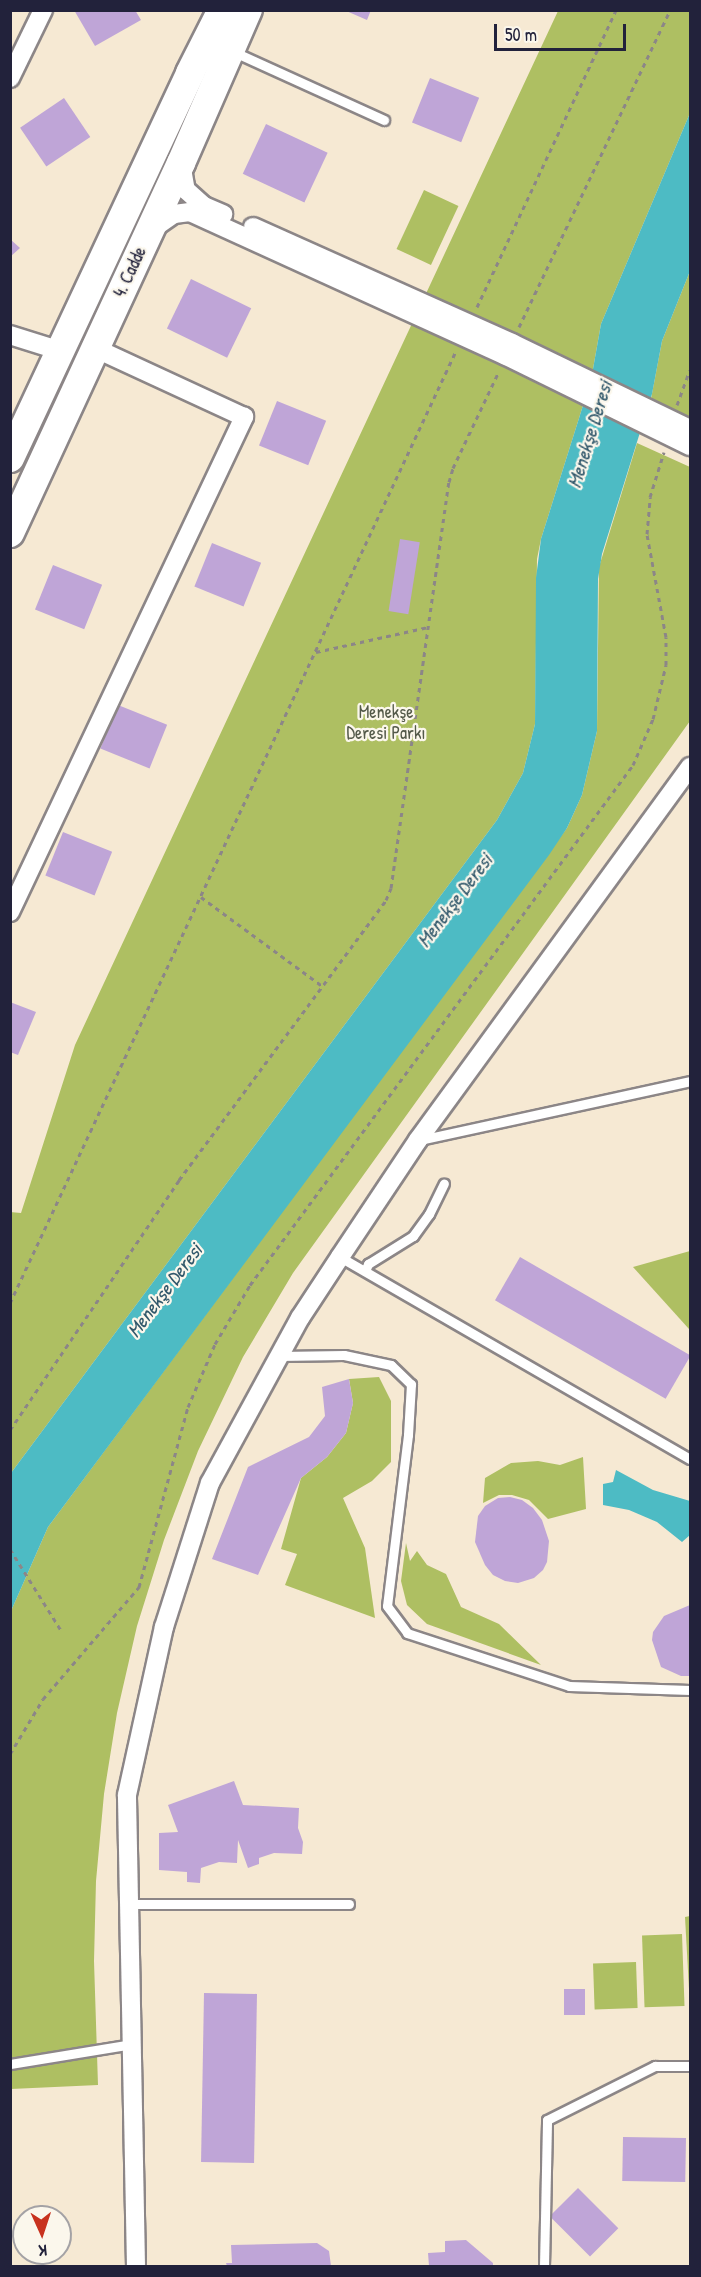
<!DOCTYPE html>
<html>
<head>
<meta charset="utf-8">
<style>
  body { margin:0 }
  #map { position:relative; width:701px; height:2277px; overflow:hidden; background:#f6e9d3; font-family:"Patrick Hand",sans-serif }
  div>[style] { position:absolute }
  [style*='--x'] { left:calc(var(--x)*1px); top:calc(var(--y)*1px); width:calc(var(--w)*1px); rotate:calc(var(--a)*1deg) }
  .green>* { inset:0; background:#aebf62; transform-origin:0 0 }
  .water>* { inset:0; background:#4dbbc4 }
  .building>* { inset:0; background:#bfa5d7; transform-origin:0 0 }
  .path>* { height:3px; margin-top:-1.5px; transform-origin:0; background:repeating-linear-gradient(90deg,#8c8687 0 4.5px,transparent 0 9px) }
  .roads { filter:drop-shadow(2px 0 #8c8687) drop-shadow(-2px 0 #8c8687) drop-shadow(0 2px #8c8687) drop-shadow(0 -2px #8c8687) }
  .lane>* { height:9px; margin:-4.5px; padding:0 4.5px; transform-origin:4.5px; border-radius:4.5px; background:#fff }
  .street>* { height:18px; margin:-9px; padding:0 9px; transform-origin:9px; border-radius:9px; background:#fff }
  .primary>* { height:28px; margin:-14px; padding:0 14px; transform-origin:14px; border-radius:14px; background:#fff }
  span { translate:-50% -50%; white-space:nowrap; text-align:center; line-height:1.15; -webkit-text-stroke:4.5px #fbf7ec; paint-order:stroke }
  .street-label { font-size:18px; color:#22223b }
  .park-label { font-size:18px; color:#535949 }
  .water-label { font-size:20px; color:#31586b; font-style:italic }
  .frame { position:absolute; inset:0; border:12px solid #22223b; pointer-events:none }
  .north { position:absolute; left:12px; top:2205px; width:60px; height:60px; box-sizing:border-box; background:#fbf7ec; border:2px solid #a4a2a5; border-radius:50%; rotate:177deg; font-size:16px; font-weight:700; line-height:24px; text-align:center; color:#22223b }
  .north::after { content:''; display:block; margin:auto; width:21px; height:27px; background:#c8321e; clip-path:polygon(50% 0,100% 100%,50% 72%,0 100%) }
  .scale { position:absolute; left:494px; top:24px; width:132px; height:27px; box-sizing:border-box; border:3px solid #22223b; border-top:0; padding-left:8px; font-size:18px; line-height:21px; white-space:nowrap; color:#22223b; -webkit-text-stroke:4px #fbf7ec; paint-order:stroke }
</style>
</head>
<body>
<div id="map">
  <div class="green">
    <i style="clip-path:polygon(558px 11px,690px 11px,690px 113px,601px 324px,591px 380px,541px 539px,537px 559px,535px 724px,523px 773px,497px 820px,11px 1473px,10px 1212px,21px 1213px,75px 1045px)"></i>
    <i style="left:424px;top:190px;width:38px;height:65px;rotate:25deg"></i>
    <i style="clip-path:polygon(690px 271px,690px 418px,651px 399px,662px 341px)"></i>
    <i style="clip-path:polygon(637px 443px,690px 467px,690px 721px,293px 1273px,243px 1357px,198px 1451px,164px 1540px,137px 1626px,117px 1713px,104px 1794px,96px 1881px,94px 1961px,98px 2085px,11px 2089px,11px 1611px,48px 1527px,567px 828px,582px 795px,597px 731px,599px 567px)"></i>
    <i style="clip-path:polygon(690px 1251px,690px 1327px,689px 1329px,633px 1267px)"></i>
    <i style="clip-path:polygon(379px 1377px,391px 1401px,391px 1462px,372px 1481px,343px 1498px,365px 1548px,375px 1618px,285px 1585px,297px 1554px,281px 1549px,301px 1478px,327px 1457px,346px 1433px,353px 1403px,349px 1379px)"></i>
    <i style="clip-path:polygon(583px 1457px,586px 1509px,548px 1519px,529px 1500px,512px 1495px,499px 1495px,483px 1503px,485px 1478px,511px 1463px,538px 1461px,560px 1465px)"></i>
    <i style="clip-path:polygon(406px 1543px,410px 1561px,417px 1551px,427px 1565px,446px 1574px,461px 1607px,499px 1624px,541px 1665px,427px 1624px,407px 1605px,401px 1581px)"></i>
    <i style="clip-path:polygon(690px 1916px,690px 2007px,685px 1917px)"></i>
    <i style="left:682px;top:1934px;width:72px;height:40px;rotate:88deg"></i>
    <i style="left:636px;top:1962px;width:46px;height:43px;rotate:88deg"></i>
  </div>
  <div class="water">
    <i style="clip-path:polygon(690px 113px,690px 271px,662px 341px,652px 394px,602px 554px,598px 579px,597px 731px,582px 795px,567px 828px,549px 855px,48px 1527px,11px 1611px,11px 1473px,497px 820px,523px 773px,535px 724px,536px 578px,541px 539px,591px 380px,601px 324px)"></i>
    <i style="clip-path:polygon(616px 1470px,653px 1490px,690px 1501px,690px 1535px,682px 1542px,657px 1522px,629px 1510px,603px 1505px,603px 1484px,613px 1482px)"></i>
  </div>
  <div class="building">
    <i style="clip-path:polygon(74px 10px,135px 10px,141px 20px,95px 46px)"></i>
    <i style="clip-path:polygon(344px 10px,371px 10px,367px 20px)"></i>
    <i style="left:430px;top:78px;width:53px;height:48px;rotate:22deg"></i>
    <i style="left:64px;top:98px;width:47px;height:53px;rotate:56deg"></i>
    <i style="left:266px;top:124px;width:68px;height:55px;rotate:25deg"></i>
    <i style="clip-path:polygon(10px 239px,20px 248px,10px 257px)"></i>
    <i style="left:191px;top:279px;width:67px;height:55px;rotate:26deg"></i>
    <i style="left:277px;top:401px;width:53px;height:48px;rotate:22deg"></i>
    <i style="left:400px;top:539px;width:20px;height:73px;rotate:9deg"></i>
    <i style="left:212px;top:543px;width:53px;height:47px;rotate:22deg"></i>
    <i style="left:53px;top:565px;width:53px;height:48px;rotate:22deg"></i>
    <i style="left:118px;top:705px;width:53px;height:47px;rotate:22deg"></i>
    <i style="left:63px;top:832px;width:53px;height:47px;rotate:22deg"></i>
    <i style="clip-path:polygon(10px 1002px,36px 1012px,18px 1055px,10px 1052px)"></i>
    <i style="left:520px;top:1257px;width:197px;height:50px;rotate:30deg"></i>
    <i style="clip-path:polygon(349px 1379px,353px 1403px,346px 1433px,327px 1457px,301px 1478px,258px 1575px,212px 1559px,248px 1467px,309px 1437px,325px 1416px,322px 1387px)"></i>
    <i style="clip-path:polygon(510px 1497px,522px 1500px,533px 1508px,542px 1520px,549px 1541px,547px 1562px,543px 1570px,534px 1578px,518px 1583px,505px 1581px,493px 1575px,485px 1565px,475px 1542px,478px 1516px,485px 1506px,498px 1498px)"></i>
    <i style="clip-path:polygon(690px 1605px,690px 1676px,681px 1676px,661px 1667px,652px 1640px,653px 1632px,664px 1616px)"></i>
    <i style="clip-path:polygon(234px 1781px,243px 1805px,299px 1808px,298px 1828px,303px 1842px,302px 1854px,274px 1853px,259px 1858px,259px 1864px,248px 1868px,238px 1840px,237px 1863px,219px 1862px,201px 1868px,200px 1883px,187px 1882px,187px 1872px,159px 1870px,159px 1833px,178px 1832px,168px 1805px)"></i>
    <i style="left:564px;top:1989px;width:21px;height:26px"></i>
    <i style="left:204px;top:1993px;width:53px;height:169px;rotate:1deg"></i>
    <i style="left:686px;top:2138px;width:44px;height:63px;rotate:91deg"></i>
    <i style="left:578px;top:2188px;width:57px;height:40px;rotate:45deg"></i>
    <i style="clip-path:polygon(466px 2240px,493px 2263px,493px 2266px,429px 2266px,428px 2253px,445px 2252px,445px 2241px)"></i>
    <i style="clip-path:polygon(317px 2243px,329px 2251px,331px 2266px,227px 2266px,226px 2263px,232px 2263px,231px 2245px)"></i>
  </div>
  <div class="path">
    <i style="--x:477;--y:307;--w:328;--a:-64.9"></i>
    <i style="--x:519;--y:327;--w:351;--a:-64.5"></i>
    <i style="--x:677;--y:405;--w:37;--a:-70"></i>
    <i style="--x:316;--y:652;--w:115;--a:-12.6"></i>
    <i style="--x:201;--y:897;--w:150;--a:36.3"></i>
    <i style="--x:10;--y:1303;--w:1051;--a:-64.9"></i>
    <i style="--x:10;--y:1430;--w:302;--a:-55.9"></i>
    <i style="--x:179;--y:1180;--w:348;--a:-53.5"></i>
    <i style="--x:386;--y:900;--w:13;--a:-67"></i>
    <i style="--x:391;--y:888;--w:410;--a:-81.9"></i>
    <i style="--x:449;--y:482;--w:15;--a:-74"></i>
    <i style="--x:453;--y:468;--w:107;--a:-64.6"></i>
    <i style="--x:10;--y:1549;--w:98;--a:57.9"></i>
    <i style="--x:10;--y:1754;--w:64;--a:-59"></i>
    <i style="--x:43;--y:1699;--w:148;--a:-49.4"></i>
    <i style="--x:139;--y:1587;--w:187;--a:-74.8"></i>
    <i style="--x:188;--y:1407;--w:69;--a:-66.8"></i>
    <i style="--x:215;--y:1344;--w:69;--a:-59.3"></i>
    <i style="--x:250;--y:1285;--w:646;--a:-53.63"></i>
    <i style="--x:633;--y:765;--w:50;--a:-66.5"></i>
    <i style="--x:653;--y:719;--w:56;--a:-76.5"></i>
    <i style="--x:666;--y:665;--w:28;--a:-90"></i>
    <i style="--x:666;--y:637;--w:105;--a:-100.5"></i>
    <i style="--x:647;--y:534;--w:37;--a:-85"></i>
    <i style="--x:650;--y:497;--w:47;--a:-72.7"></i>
  </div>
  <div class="roads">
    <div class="lane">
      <i style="--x:232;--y:51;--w:167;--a:24.4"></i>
      <i style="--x:420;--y:1140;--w:276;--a:-12.3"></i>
      <i style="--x:340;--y:1257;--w:404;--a:30"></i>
      <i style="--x:365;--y:1271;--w:8;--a:-67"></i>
      <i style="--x:368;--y:1264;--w:53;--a:-31.9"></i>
      <i style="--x:413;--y:1236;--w:27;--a:-54"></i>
      <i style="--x:429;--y:1214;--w:34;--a:-64"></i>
      <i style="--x:279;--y:1356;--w:65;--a:-0.9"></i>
      <i style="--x:344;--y:1355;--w:48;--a:12"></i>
      <i style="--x:391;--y:1365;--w:28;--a:44"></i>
      <i style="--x:411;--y:1384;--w:51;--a:93.4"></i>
      <i style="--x:408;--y:1435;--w:172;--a:97"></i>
      <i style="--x:387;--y:1606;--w:34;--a:53"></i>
      <i style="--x:407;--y:1633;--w:170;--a:18.1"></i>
      <i style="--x:569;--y:1686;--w:121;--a:1.9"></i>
      <i style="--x:129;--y:1904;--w:220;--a:0"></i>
      <i style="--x:10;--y:2064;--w:124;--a:-9.3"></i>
      <i style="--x:544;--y:2266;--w:146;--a:-88.8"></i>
      <i style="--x:547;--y:2120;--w:121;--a:-26.6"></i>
      <i style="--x:655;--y:2066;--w:35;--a:0"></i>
    </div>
    <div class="street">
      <i style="--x:10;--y:78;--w:76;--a:-64.1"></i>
      <i style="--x:181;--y:163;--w:27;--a:80"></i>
      <i style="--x:186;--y:190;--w:24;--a:42"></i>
      <i style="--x:204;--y:206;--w:21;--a:23"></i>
      <i style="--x:253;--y:227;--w:284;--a:24.1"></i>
      <i style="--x:512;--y:343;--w:198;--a:25.8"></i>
      <i style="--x:154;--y:228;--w:24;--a:-35"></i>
      <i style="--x:174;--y:214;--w:16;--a:-7"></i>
      <i style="--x:190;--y:212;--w:347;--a:24.5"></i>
      <i style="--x:506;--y:356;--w:205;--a:26.1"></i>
      <i style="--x:10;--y:335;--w:53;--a:17.4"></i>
      <i style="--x:10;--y:912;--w:548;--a:-64.7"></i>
      <i style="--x:244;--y:417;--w:164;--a:-155.2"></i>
      <i style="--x:136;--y:2266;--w:471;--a:-91.1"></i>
      <i style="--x:127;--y:1795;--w:172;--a:-77.6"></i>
      <i style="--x:164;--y:1627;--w:151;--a:-72.3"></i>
      <i style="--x:210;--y:1483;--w:188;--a:-61.4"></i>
      <i style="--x:300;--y:1318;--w:73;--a:-56.7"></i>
      <i style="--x:340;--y:1257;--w:141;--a:-56.3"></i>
      <i style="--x:418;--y:1140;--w:462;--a:-53.9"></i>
    </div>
    <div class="primary">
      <i style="--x:10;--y:458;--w:425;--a:-64.9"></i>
      <i style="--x:190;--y:73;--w:71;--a:-63.1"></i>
      <i style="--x:10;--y:533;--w:408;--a:-65.2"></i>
      <i style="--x:181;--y:163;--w:167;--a:-66.4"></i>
    </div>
  </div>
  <div class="street-label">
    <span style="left:130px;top:272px;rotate:-65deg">4. Cadde</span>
  </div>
  <div class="park-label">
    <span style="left:386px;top:723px">Menekşe<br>Deresi Parkı</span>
  </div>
  <div class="water-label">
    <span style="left:589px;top:434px;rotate:-73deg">Menekşe Deresi</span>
    <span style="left:454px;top:900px;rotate:-53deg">Menekşe Deresi</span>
    <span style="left:164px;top:1290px;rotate:-53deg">Menekşe Deresi</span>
  </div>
  <div class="frame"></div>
  <div class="north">K</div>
  <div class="scale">50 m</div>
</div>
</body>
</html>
